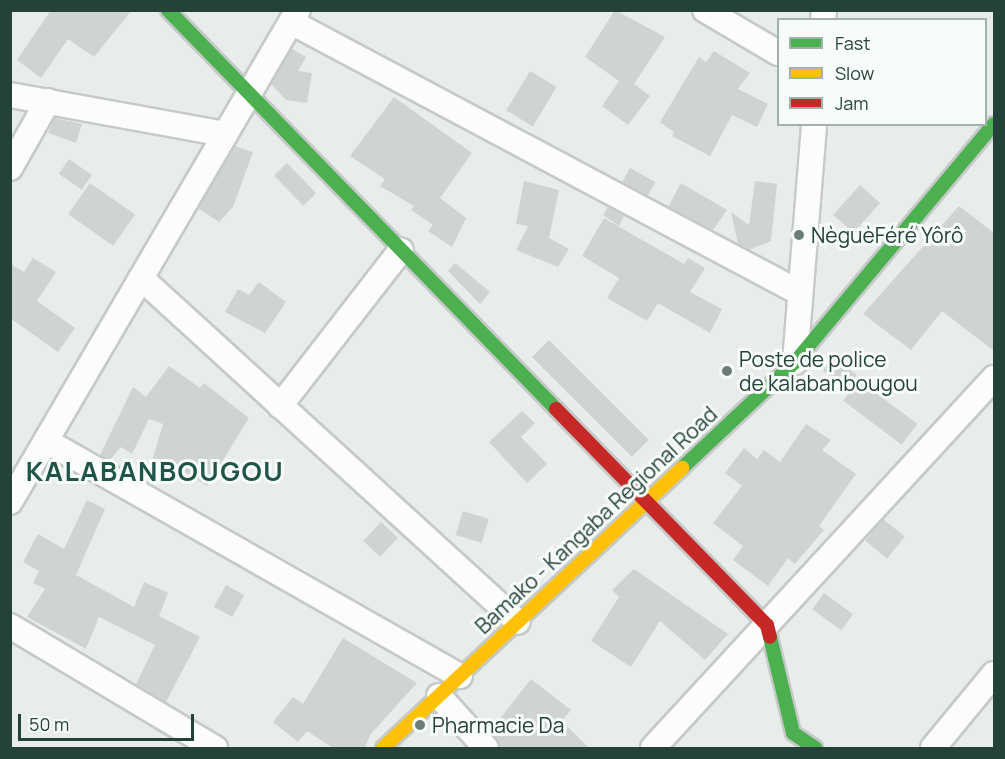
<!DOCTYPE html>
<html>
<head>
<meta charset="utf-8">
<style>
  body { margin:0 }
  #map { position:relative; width:1005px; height:759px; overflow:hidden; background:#e8edeb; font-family:Manrope,sans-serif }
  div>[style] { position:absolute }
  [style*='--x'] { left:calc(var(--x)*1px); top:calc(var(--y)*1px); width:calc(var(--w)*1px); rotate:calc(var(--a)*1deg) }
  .building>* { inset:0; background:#cfd4d2; transform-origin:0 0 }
  .roads { filter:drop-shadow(2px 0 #c5cac8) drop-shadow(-2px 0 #c5cac8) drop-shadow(0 2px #c5cac8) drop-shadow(0 -2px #c5cac8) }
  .street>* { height:24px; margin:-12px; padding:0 12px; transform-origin:12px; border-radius:12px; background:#fcfcfc }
  .fast>* { height:14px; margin:-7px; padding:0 7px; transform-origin:7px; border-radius:7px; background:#4caf50 }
  .slow>* { height:14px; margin:-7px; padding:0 7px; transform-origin:7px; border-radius:7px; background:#ffc107 }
  .jam>* { height:14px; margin:-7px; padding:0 7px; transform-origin:7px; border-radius:7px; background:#c62828 }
  .dots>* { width:16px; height:16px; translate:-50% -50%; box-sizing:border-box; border:3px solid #f7fbf9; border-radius:50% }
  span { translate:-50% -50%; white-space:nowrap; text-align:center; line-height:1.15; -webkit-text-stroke:6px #f7fbf9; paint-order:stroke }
  .poi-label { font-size:21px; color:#24423a }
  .left { translate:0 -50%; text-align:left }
  .street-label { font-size:21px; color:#24423a }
  .district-label { font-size:27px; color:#1f5548; font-weight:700; letter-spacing:1.5px }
  .frame { position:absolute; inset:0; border:12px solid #24423a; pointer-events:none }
  .legend { position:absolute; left:777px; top:18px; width:210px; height:108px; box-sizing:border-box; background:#f7fbf9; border:2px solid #a3b1ad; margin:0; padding:8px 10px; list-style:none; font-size:18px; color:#24423a }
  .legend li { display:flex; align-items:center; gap:12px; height:30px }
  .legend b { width:30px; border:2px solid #a3b1ad }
  .scale { position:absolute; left:18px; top:714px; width:176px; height:27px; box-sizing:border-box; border:3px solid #24423a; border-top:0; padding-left:8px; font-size:18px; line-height:21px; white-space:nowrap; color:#24423a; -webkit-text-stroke:4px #f7fbf9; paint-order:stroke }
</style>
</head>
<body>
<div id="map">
  <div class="building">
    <i style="clip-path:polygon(51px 10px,132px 10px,94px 57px,68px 39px,41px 78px,17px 60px)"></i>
    <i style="clip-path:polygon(615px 10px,665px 37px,634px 84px,650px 96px,628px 125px,602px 106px,619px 81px,585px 57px)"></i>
    <i style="clip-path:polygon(292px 49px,306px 57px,298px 71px,312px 73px,307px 103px,286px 100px,271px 84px)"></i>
    <i style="clip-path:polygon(714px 51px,750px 73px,738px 89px,768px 104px,757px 127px,732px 115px,710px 156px,672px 136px,674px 132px,660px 122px,699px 57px,706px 62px)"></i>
    <i style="left:530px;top:71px;width:31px;height:46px;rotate:31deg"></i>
    <i style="clip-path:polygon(394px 97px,472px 153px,440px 198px,466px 218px,452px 247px,428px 231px,433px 225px,411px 210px,414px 206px,380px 186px,385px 179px,350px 156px)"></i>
    <i style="clip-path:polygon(55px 118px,82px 124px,76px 143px,48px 133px)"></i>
    <i style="clip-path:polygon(235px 146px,253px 152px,233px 207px,219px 222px,198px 208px)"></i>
    <i style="left:69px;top:159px;width:28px;height:18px;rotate:35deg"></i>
    <i style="left:287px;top:163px;width:42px;height:18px;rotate:46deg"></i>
    <i style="left:630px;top:168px;width:29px;height:16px;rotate:29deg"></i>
    <i style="clip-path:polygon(524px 181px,559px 190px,549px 238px,569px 249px,558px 267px,516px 250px,528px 226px,516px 224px)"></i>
    <i style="clip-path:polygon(755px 181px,777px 184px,771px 241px,749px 250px,738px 244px,731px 212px,749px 225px)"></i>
    <i style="left:90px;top:183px;width:55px;height:38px;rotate:35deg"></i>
    <i style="clip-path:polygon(681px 183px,727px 210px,713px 230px,668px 207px)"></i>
    <i style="left:860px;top:185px;width:27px;height:40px;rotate:42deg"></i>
    <i style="clip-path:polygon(959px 206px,994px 233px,994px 351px,942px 311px,911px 350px,863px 314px)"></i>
    <i style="clip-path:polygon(608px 207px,624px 216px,619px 226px,603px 215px)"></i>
    <i style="clip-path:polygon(604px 218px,684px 264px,688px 258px,705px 268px,690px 292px,722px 309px,710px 333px,658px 303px,647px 321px,607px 298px,619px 278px,582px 256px)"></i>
    <i style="clip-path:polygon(33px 258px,56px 272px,37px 301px,75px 328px,58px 352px,10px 318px,10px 264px,24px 272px)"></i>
    <i style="clip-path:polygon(455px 263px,490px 292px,480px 304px,448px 271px)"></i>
    <i style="clip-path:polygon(259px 282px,286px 302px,265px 333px,225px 312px,238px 289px,249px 295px)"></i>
    <i style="left:549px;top:340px;width:141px;height:24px;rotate:45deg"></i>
    <i style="left:833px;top:357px;width:30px;height:17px;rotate:37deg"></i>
    <i style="clip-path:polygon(169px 366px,200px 388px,204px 383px,249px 418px,207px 486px,173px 465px,165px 478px,150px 467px,163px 424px,149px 419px,132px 454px,121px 447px,109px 461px,100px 455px,133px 387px,146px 397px)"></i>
    <i style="left:859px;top:380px;width:73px;height:26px;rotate:37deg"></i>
    <i style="clip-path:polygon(522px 411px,535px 423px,521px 437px,547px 464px,527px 483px,489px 442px)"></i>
    <i style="clip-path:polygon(806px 424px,831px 440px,822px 450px,856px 474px,819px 526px,824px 530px,795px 564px,788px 558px,768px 586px,733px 560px,743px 546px,713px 523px,742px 486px,725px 473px,744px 448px,757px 459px,764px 450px,780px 462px)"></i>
    <i style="clip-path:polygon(87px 500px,105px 509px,76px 575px,134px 607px,144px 582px,168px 593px,159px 616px,200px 637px,166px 702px,136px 684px,155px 645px,99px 617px,86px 649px,27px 617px,45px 589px,33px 583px,39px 571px,23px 562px,38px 534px,64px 549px)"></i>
    <i style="left:463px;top:511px;width:27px;height:25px;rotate:17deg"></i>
    <i style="left:883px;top:519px;width:28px;height:28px;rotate:39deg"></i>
    <i style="left:381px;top:522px;width:23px;height:26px;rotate:43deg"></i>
    <i style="clip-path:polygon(634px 569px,728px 634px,705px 660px,660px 621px,631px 667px,591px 641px,619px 597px,612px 590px)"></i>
    <i style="left:226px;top:585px;width:21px;height:25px;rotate:29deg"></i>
    <i style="left:824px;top:593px;width:36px;height:20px;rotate:36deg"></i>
    <i style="clip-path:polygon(343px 638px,417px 683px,370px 735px,365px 748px,333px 748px,307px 731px,298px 742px,273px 722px,293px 697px,303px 704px)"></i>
    <i style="clip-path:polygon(531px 679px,571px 710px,562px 721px,589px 748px,500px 748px,490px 731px)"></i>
  </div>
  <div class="roads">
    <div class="street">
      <i style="--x:705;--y:10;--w:85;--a:30.5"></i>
      <i style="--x:823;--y:20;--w:10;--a:-84"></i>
      <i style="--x:291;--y:22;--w:577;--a:28.03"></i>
      <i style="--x:10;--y:95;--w:219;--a:10.3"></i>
      <i style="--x:10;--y:168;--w:77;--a:-60.4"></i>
      <i style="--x:141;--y:278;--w:510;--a:42.38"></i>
      <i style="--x:795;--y:362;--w:239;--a:-85.4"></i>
      <i style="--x:280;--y:406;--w:197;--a:-52.2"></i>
      <i style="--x:46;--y:441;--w:476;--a:29.6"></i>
      <i style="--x:10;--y:502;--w:570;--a:-59.66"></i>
      <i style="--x:10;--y:626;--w:239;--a:30.8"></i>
      <i style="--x:439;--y:696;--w:70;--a:47.9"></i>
      <i style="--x:653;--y:748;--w:503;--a:-47.34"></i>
      <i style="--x:933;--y:748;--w:96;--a:-50.5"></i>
    </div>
    <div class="fast">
      <i style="--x:168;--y:10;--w:557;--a:45.8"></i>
      <i style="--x:682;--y:468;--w:155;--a:-43.2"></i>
      <i style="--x:795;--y:362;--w:310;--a:-50.1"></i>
      <i style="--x:770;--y:637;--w:99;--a:76.5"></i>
      <i style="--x:793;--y:733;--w:27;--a:34"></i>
    </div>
    <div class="slow">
      <i style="--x:383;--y:748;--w:410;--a:-43.1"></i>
    </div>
    <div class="jam">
      <i style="--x:556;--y:409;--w:302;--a:45.7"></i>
      <i style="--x:767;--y:625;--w:12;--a:76"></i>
    </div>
  </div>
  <div class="dots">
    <i style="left:799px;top:235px;background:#697e78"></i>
    <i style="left:727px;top:371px;background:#697e78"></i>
    <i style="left:420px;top:725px;background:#697e78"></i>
  </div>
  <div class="poi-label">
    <span class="left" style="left:811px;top:235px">NèguèFéré Yôrô</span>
    <span class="left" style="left:739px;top:371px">Poste de police<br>de kalabanbougou</span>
    <span class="left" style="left:432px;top:725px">Pharmacie Da</span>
  </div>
  <div class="street-label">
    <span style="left:596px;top:520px;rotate:-43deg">Bamako - Kangaba Regional Road</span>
  </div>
  <div class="district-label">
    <span style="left:155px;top:471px">KALABANBOUGOU</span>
  </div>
  <div class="frame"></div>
  <ul class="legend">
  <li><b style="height:8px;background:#4caf50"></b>Fast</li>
  <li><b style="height:8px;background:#ffc107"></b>Slow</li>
  <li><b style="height:8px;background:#c62828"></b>Jam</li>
  </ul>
  <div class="scale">50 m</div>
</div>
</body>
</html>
